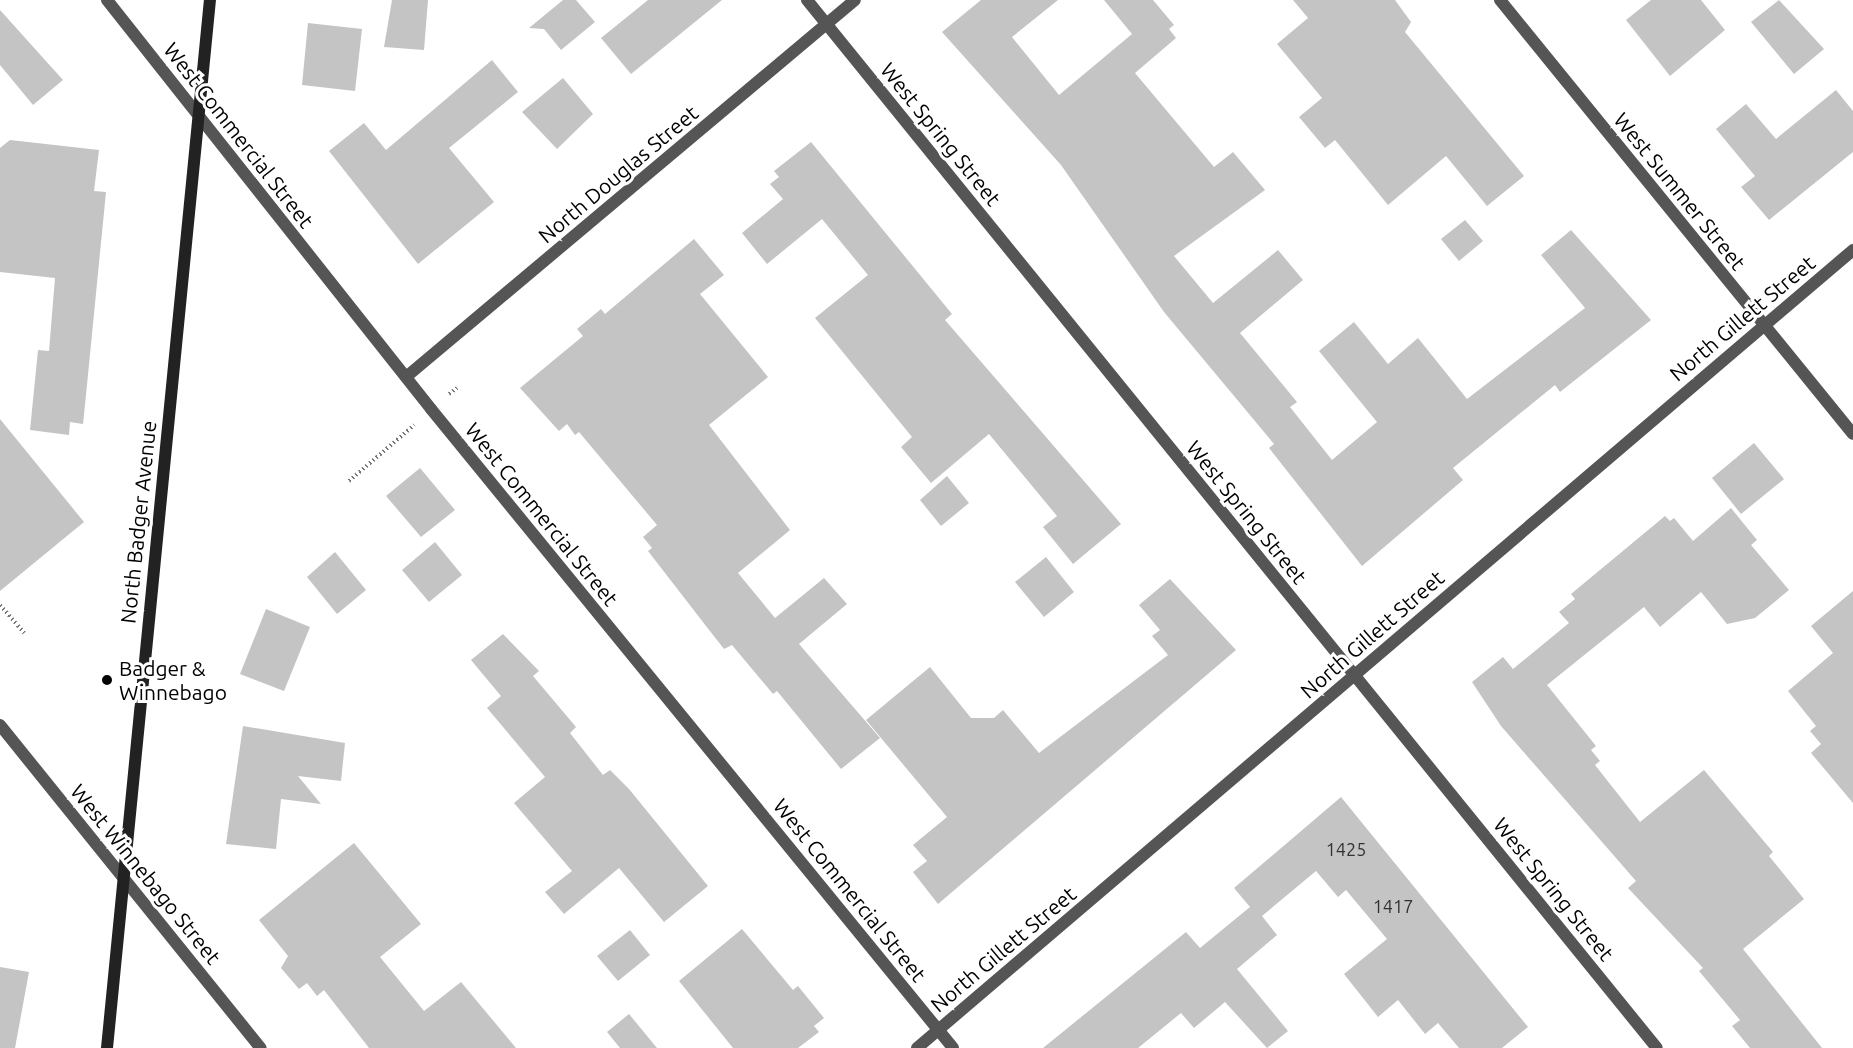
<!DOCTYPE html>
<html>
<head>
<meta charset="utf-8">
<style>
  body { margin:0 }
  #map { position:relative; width:1853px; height:1048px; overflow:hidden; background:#fff; font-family:Ubuntu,sans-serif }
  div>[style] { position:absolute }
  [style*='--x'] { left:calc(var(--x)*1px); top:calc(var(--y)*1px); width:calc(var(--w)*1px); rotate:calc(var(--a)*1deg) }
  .building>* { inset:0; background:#c4c4c4 }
  .path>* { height:4px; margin-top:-2px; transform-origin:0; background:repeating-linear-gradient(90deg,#777 0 1.5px,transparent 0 4.5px) }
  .street>* { height:12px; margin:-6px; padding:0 6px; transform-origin:6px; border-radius:6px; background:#555 }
  .secondary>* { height:12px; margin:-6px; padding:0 6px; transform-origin:6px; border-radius:6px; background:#222 }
  .dots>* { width:16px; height:16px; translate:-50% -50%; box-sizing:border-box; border:3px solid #fff; border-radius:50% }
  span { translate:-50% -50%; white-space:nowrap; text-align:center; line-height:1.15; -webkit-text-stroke:6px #fff; paint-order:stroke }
  .number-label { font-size:18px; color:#313131 }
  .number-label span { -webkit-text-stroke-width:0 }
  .street-label { font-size:21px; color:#000 }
  .poi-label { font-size:21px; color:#000 }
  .left { translate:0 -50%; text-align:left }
</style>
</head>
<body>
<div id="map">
  <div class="building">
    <div style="clip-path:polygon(392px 0,428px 0,424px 50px,384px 47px)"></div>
    <div style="clip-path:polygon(563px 0,576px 0,595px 22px,561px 50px,544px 29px,529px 28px)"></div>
    <div style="clip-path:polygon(648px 0,722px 0,631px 74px,601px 38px)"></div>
    <div style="clip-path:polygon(981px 0,1058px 0,1012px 37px,1059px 95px,1132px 34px,1104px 0,1153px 0,1174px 25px,1169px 29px,1176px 38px,1135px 73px,1214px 167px,1233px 152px,1265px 190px,1174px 256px,1213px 303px,1278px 250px,1303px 280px,1240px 333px,1297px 402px,1290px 407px,1332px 460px,1377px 422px,1319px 351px,1354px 322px,1388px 364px,1418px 338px,1467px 399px,1585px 308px,1541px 255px,1571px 230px,1651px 320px,1560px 392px,1555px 385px,1453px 468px,1463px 480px,1362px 566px,1269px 448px,1274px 444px,1164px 312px,1061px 165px,942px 32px)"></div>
    <div style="clip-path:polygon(1293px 0,1395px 0,1411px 22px,1405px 32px,1524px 176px,1487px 206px,1446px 156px,1388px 205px,1335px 140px,1325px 148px,1299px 117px,1322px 98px,1277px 44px,1308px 18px)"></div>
    <div style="clip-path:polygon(1651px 0,1701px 0,1725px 30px,1670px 76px,1626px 20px)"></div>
    <div style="clip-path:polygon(1779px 0,1824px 49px,1794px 74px,1751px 22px)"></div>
    <div style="clip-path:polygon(0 10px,63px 80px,33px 105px,0 65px)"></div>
    <div style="clip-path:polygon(308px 23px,362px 29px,355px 91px,302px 85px)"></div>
    <div style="clip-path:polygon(492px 60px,518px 92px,449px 148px,494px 202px,418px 264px,329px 151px,364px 123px,386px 150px)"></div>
    <div style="clip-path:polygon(563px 78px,593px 114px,557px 149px,522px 112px)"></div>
    <div style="clip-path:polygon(1836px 90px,1853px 111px,1853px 152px,1769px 220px,1741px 187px,1755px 176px,1716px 129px,1746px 104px,1776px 139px)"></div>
    <div style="clip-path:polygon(10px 140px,99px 150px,94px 191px,106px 192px,86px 395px,83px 424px,70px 422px,69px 435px,30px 430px,38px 350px,49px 351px,55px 278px,0 272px,0 148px)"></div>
    <div style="clip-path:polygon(811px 142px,952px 314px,945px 320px,1121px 524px,1073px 564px,1043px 527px,1057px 516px,989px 434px,931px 483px,901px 447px,912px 437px,815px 318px,868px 275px,822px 219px,767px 264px,742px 233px,783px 199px,770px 184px,779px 177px,774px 171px)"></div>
    <div style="clip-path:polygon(1465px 220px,1483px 241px,1459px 261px,1441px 239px)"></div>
    <div style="clip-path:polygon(694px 239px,724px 275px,700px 294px,768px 377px,709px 425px,790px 530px,738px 573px,775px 618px,824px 578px,847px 604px,799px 644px,880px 738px,841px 769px,777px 691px,773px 694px,732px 645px,724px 649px,706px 626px,648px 551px,652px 548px,643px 537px,657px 525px,579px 432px,575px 435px,567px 424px,559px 431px,520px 388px,583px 336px,577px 329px,601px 309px,605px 314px)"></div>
    <div style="clip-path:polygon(0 419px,84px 522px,0 591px)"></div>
    <div style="clip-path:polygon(1754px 443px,1784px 479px,1741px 514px,1712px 478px)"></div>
    <div style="clip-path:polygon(420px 468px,455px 510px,421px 537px,386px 496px)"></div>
    <div style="clip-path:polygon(947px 476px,969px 503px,941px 526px,920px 500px)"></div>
    <div style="clip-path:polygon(1731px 508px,1757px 540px,1751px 545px,1789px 590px,1755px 618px,1727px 624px,1701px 592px,1660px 627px,1644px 607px,1547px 685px,1596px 746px,1591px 750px,1600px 761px,1595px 765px,1640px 822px,1704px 770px,1773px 852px,1769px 856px,1804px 899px,1743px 949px,1822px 1048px,1750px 1048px,1732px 1026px,1740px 1020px,1699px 971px,1703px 968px,1628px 888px,1636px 881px,1501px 726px,1472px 682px,1503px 657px,1513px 669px,1569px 623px,1559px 612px,1575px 599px,1571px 594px,1665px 516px,1670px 521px,1674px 518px,1693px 541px)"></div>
    <div style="clip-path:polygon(435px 542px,462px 575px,429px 602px,402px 570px)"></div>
    <div style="clip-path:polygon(335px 552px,366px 590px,337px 614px,307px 577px)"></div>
    <div style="clip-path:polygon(1046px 557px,1074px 592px,1044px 617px,1015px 582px)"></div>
    <div style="clip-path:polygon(1170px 579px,1236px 650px,938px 904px,913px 872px,927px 861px,913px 845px,947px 817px,866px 720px,930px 667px,971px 718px,994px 718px,1003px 710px,1039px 753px,1168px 655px,1152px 636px,1160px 630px,1139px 605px)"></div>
    <div style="clip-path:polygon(1853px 591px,1853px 803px,1811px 753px,1821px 744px,1810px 731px,1816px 726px,1788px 691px,1833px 653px,1811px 626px)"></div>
    <div style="clip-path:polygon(266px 609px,310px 627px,284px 691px,240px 674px)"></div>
    <div style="clip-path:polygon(503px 634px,539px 671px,533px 676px,576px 727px,570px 733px,603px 775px,610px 770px,629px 789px,708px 886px,664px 922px,619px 868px,564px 914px,545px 892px,572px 871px,514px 803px,545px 777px,487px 708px,501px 696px,471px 660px)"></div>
    <div style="clip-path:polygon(243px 726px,345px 743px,341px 781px,298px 776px,321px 804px,281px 799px,276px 849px,226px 844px)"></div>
    <div style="clip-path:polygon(1341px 797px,1528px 1027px,1502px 1048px,1459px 1048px,1438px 1023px,1425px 1034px,1398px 1000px,1378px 1017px,1344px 974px,1387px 939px,1346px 890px,1338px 897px,1316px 871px,1262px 916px,1277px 935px,1237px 969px,1288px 1031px,1267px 1048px,1225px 1002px,1194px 1028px,1181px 1013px,1138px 1048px,1043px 1048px,1186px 932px,1200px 948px,1250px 907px,1234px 888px)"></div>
    <div style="clip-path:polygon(354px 843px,421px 924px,380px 957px,424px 1011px,461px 982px,516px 1048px,369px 1048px,324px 990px,317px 996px,307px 983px,299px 989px,281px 968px,288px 956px,259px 920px)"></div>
    <div style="clip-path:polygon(742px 929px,793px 990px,798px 986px,824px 1018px,814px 1026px,819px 1032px,798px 1048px,733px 1048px,679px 981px)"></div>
    <div style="clip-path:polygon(630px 930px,650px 955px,618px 981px,597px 956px)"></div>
    <div style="clip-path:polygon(0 967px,29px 972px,15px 1048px,0 1048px)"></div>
    <div style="clip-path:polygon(629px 1014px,657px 1048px,620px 1048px,607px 1032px)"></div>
  </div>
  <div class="path">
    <div style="--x:449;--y:394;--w:10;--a:-37"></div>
    <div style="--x:349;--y:481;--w:86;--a:-40.7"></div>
    <div style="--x:0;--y:605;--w:37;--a:49"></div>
  </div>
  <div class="street">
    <div style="--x:107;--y:0;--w:522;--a:51.61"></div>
    <div style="--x:431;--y:409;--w:825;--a:50.75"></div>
    <div style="--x:807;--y:0;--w:1349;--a:50.96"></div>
    <div style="--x:1500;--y:0;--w:559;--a:50.88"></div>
    <div style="--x:406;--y:377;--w:586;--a:-40.02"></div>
    <div style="--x:0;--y:725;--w:415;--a:51.1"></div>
    <div style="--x:917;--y:1048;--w:1230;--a:-40.45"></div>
  </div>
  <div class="secondary">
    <div style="--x:107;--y:1048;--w:1053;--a:-84.39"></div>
  </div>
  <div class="dots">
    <div style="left:107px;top:680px;background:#000"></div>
  </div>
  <div class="number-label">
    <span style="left:1346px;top:849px">1425</span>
    <span style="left:1393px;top:906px">1417</span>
  </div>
  <div class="street-label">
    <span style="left:941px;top:134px;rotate:51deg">West Spring Street</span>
    <span style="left:239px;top:135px;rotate:52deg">West Commercial Street</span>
    <span style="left:618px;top:174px;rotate:-40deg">North Douglas Street</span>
    <span style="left:1680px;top:191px;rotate:51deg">West Summer Street</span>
    <span style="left:1742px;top:318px;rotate:-40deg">North Gillett Street</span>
    <span style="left:1247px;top:512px;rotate:51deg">West Spring Street</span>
    <span style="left:542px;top:514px;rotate:51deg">West Commercial Street</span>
    <span style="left:138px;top:522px;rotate:-84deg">North Badger Avenue</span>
    <span style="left:1372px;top:634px;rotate:-41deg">North Gillett Street</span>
    <span style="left:146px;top:874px;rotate:51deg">West Winnebago Street</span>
    <span style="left:1554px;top:889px;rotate:51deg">West Spring Street</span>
    <span style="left:850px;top:890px;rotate:51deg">West Commercial Street</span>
    <span style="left:1003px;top:949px;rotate:-40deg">North Gillett Street</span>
  </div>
  <div class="poi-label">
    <span class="left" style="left:119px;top:680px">Badger &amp;<br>Winnebago</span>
  </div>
</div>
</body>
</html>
